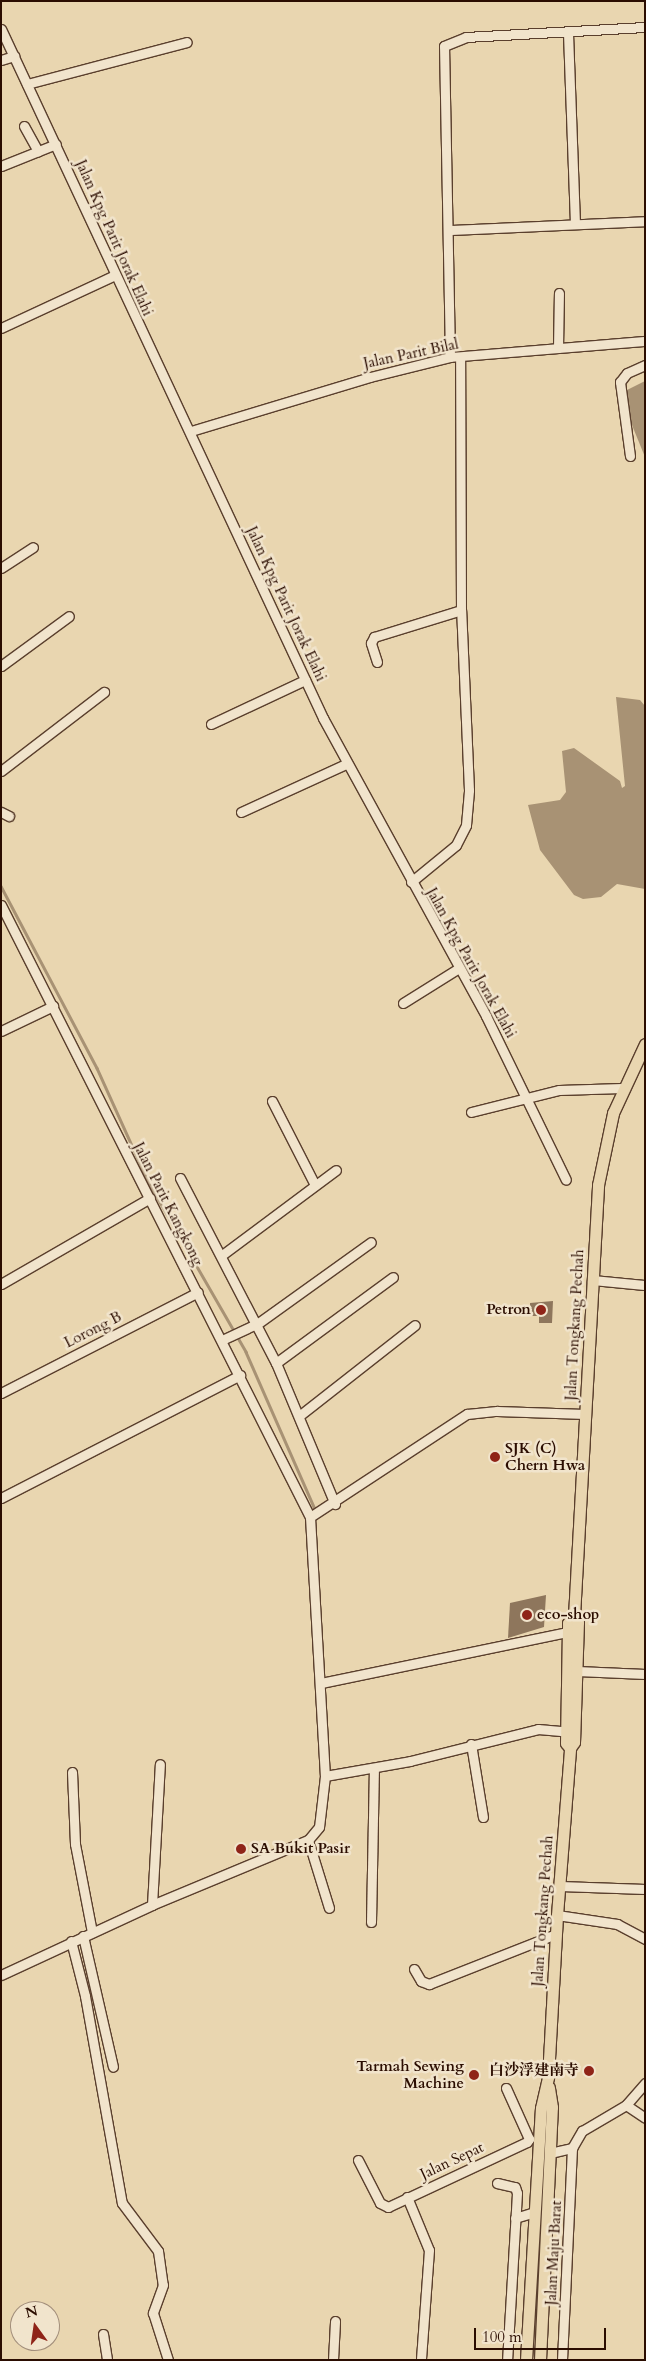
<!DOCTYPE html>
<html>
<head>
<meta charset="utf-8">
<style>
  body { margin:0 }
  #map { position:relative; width:646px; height:2361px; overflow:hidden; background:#e9d6b0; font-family:Cardo,"Noto Serif SC",serif }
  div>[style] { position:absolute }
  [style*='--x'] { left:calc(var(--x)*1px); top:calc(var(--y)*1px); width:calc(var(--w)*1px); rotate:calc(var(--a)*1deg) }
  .water>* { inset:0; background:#a89274 }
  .stream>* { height:2.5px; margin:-1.25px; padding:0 1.25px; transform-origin:1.25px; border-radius:1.25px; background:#a89274 }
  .building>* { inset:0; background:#8e765c }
  .roads { filter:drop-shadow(1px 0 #5a3f2d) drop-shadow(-1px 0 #5a3f2d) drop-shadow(0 1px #5a3f2d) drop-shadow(0 -1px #5a3f2d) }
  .minor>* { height:9px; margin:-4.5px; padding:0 4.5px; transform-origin:4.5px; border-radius:4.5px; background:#f1e4cc }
  .major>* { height:11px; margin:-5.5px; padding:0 5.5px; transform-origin:5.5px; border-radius:5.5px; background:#e9d6b0 }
  .dots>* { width:14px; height:14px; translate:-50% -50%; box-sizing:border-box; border:2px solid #f1e4cc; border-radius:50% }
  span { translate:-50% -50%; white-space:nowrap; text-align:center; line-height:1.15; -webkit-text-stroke:5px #f1e4cc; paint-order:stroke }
  .street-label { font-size:15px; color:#2b0d01 }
  .poi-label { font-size:15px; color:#2b0d01; font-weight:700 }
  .right { translate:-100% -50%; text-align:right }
  .left { translate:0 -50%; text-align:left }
  .frame { position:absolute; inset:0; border:2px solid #2b0d01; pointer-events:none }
  .north { position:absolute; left:10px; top:2301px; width:50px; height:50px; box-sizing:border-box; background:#f1e4cc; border:1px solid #a28e7b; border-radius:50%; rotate:346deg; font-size:14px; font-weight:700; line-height:20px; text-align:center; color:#2b0d01 }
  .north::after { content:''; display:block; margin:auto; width:18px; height:22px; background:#8f2418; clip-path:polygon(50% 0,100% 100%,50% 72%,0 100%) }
  .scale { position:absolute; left:474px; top:2328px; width:132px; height:22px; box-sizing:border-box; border:2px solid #2b0d01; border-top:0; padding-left:6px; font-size:15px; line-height:18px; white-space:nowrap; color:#2b0d01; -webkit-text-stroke:4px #f1e4cc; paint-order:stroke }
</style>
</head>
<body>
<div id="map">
  <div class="water">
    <div style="clip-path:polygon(645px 381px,645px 457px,625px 408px,625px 391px)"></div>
    <div style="clip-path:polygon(616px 697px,640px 700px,645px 706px,645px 889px,617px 884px,601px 897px,583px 899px,574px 895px,540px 850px,528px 805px,560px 800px,566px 792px,562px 751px,574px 748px,620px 781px,622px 788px,625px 786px)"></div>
  </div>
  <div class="stream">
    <div style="--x:1;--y:886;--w:206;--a:62.2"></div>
    <div style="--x:97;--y:1068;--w:126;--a:65.7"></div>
    <div style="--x:149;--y:1183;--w:195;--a:60.1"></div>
    <div style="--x:246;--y:1352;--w:171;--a:66.3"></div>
  </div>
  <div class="building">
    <div style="clip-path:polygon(553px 1301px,552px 1323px,539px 1323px,539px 1316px,530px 1316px,530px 1303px)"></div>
    <div style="clip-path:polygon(546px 1595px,544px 1627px,508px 1638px,510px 1603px)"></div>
  </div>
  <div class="roads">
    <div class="minor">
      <div style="--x:1;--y:29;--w:761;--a:64.95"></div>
      <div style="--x:323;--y:718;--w:340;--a:61.3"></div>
      <div style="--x:486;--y:1016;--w:182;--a:64"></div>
      <div style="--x:568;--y:33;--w:191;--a:87.9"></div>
      <div style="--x:1;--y:60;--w:14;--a:-17"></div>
      <div style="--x:27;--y:84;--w:165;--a:-14.7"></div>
      <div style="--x:24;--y:126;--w:29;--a:61"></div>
      <div style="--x:1;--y:166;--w:59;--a:-21.8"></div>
      <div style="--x:450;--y:230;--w:195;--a:-2.6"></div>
      <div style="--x:1;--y:328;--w:126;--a:-24.9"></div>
      <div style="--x:558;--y:348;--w:55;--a:-89"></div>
      <div style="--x:450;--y:357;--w:311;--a:-91.1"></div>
      <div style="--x:444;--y:46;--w:24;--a:-22"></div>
      <div style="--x:466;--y:37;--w:179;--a:-3.2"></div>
      <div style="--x:191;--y:431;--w:187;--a:-16.8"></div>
      <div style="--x:370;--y:377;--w:82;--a:-14"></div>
      <div style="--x:450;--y:357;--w:196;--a:-4.7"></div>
      <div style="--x:630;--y:456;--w:75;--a:-97.7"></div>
      <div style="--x:620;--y:382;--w:11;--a:-52"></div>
      <div style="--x:627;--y:373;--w:20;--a:-24"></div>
      <div style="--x:1;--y:568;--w:38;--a:-33"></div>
      <div style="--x:377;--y:662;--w:20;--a:-108"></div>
      <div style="--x:371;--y:643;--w:7;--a:-63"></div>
      <div style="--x:374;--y:637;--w:91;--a:-17.2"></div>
      <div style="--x:1;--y:666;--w:84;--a:-36.3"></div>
      <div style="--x:211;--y:724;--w:104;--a:-25.1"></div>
      <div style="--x:1;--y:771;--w:130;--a:-37.5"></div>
      <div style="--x:1;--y:812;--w:9;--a:27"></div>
      <div style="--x:241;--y:812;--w:115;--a:-24.6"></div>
      <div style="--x:411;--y:882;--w:58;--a:-39.4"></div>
      <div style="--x:456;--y:845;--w:22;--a:-63"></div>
      <div style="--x:466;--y:825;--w:35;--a:-85"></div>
      <div style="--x:469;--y:790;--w:180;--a:-92.5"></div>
      <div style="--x:461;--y:610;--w:253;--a:-90.2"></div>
      <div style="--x:1;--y:905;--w:686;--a:63.21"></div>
      <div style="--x:310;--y:1517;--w:259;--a:86.7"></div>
      <div style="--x:325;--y:1776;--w:51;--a:96.7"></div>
      <div style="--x:319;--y:1827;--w:17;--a:130"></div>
      <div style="--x:308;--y:1840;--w:169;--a:157.4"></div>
      <div style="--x:152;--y:1905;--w:166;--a:155.1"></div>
      <div style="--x:403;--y:1003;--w:66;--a:-32"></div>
      <div style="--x:1;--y:1031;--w:58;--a:-25.7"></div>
      <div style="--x:272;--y:1101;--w:94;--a:62.9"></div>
      <div style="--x:471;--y:1112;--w:91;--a:-14"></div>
      <div style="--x:559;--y:1090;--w:63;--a:-1.8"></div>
      <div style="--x:180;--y:1178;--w:208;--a:62.6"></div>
      <div style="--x:276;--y:1363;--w:153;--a:67.3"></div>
      <div style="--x:222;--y:1255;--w:142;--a:-36.7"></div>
      <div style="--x:592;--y:1280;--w:53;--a:5.4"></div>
      <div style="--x:1;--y:1284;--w:172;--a:-30"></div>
      <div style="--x:222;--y:1340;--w:38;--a:-25"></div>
      <div style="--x:257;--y:1324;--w:140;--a:-35.7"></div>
      <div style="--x:276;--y:1363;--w:145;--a:-36.3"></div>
      <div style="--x:1;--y:1393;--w:221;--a:-27.1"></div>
      <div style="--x:299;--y:1416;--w:147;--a:-38.1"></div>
      <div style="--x:1;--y:1498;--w:269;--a:-27.2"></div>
      <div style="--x:310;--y:1517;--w:188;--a:-33.3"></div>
      <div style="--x:467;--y:1414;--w:30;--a:-6"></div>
      <div style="--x:497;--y:1411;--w:88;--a:2"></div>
      <div style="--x:577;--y:1671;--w:68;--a:2.5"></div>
      <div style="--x:321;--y:1683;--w:257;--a:-11.7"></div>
      <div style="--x:471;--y:1744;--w:74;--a:80.7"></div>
      <div style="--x:72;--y:1772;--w:72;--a:87.6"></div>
      <div style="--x:75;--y:1844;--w:90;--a:79.1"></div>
      <div style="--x:325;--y:1776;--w:86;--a:-10"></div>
      <div style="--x:410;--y:1761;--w:132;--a:-14"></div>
      <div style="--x:538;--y:1729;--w:34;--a:5"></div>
      <div style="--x:308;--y:1840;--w:71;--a:72.8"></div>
      <div style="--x:560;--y:1886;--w:85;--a:2"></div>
      <div style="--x:152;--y:1905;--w:141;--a:-86.8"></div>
      <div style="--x:557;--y:1915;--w:61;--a:8.5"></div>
      <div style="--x:617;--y:1924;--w:32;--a:28"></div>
      <div style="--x:371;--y:1922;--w:154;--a:-88.9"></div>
      <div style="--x:83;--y:1936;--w:134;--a:77.1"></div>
      <div style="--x:71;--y:1941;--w:57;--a:75.7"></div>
      <div style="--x:85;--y:1996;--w:210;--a:79.9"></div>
      <div style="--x:122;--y:2203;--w:60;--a:53.1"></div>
      <div style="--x:158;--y:2251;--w:34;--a:82"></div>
      <div style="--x:163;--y:2285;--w:30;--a:110"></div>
      <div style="--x:153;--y:2313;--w:49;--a:72.3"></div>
      <div style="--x:414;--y:1969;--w:14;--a:60"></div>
      <div style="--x:421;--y:1981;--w:9;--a:21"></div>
      <div style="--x:429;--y:1984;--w:136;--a:-21.5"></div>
      <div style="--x:626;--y:2105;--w:29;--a:-49"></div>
      <div style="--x:550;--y:2153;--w:23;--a:-13"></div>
      <div style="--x:572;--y:2148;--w:20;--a:-60"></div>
      <div style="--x:582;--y:2131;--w:51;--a:-30.6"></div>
      <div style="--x:626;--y:2105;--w:23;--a:34"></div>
      <div style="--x:358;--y:2160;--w:48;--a:62.9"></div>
      <div style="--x:380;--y:2203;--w:9;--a:27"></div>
      <div style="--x:388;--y:2207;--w:153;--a:-25.1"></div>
      <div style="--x:527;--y:2142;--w:4;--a:-56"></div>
      <div style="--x:529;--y:2139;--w:56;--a:-114.3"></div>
      <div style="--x:497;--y:2183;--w:18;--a:13"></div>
      <div style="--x:515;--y:2187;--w:6;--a:72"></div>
      <div style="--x:517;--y:2193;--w:167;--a:93.4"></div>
      <div style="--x:407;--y:2197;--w:57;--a:67.5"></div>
      <div style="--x:429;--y:2250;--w:110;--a:94.2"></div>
      <div style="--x:515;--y:2218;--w:21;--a:-17"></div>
      <div style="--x:103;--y:2334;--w:26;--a:81"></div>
      <div style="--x:333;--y:2360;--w:39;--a:-87"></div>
      <div style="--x:562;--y:2360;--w:212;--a:-87.3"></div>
    </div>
    <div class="major">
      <div style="--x:570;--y:1748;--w:6;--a:-129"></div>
      <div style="--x:566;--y:1743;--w:120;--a:-89"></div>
      <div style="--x:568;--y:1623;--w:9;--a:-49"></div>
      <div style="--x:574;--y:1616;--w:432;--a:-86.8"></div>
      <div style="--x:598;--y:1185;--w:74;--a:-78.2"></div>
      <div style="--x:613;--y:1113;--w:76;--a:-65.1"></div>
      <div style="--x:526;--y:2360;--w:252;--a:-86.6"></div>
      <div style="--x:541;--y:2108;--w:32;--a:-77"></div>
      <div style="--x:548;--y:2077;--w:162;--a:-86.8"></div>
      <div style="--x:557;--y:1915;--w:168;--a:-85.5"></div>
      <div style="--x:570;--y:1748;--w:7;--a:-56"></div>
      <div style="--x:574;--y:1742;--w:120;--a:-88.1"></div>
      <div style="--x:578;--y:1622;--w:7;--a:-124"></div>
      <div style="--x:540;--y:2360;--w:253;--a:-87.3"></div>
      <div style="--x:552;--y:2107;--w:20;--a:-99"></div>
    </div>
  </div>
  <div class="dots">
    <div style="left:541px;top:1310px;background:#8f2418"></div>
    <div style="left:495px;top:1457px;background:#8f2418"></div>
    <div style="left:527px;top:1615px;background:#8f2418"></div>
    <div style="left:241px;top:1849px;background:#8f2418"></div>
    <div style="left:589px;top:2071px;background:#8f2418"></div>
    <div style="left:474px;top:2075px;background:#8f2418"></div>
  </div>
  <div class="street-label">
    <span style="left:114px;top:238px;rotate:66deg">Jalan Kpg Parit Jorak Elahi</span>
    <span style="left:411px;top:354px;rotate:-12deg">Jalan Parit Bilal</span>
    <span style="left:286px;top:604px;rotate:65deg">Jalan Kpg Parit Jorak Elahi</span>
    <span style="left:471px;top:963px;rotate:61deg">Jalan Kpg Parit Jorak Elahi</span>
    <span style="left:168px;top:1204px;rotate:63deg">Jalan Parit Kangkong</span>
    <span style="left:575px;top:1325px;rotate:-87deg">Jalan Tongkang Pechah</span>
    <span style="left:93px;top:1330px;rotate:-27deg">Lorong B</span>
    <span style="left:543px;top:1911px;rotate:-86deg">Jalan Tongkang Pechah</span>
    <span style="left:452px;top:2161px;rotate:-25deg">Jalan Sepat</span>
    <span style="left:554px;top:2253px;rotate:-87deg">Jalan Maju Barat</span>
  </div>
  <div class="poi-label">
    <span class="right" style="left:531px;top:1310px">Petron</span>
    <span class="left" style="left:505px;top:1457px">SJK (C)<br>Chern Hwa</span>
    <span class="left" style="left:537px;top:1615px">eco-shop</span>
    <span class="left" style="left:251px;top:1849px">SA Bukit Pasir</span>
    <span class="right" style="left:464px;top:2075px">Tarmah Sewing<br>Machine</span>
    <span class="right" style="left:579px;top:2071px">白沙浮建南寺</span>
  </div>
  <div class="frame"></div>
  <div class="north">N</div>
  <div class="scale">100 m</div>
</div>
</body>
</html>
